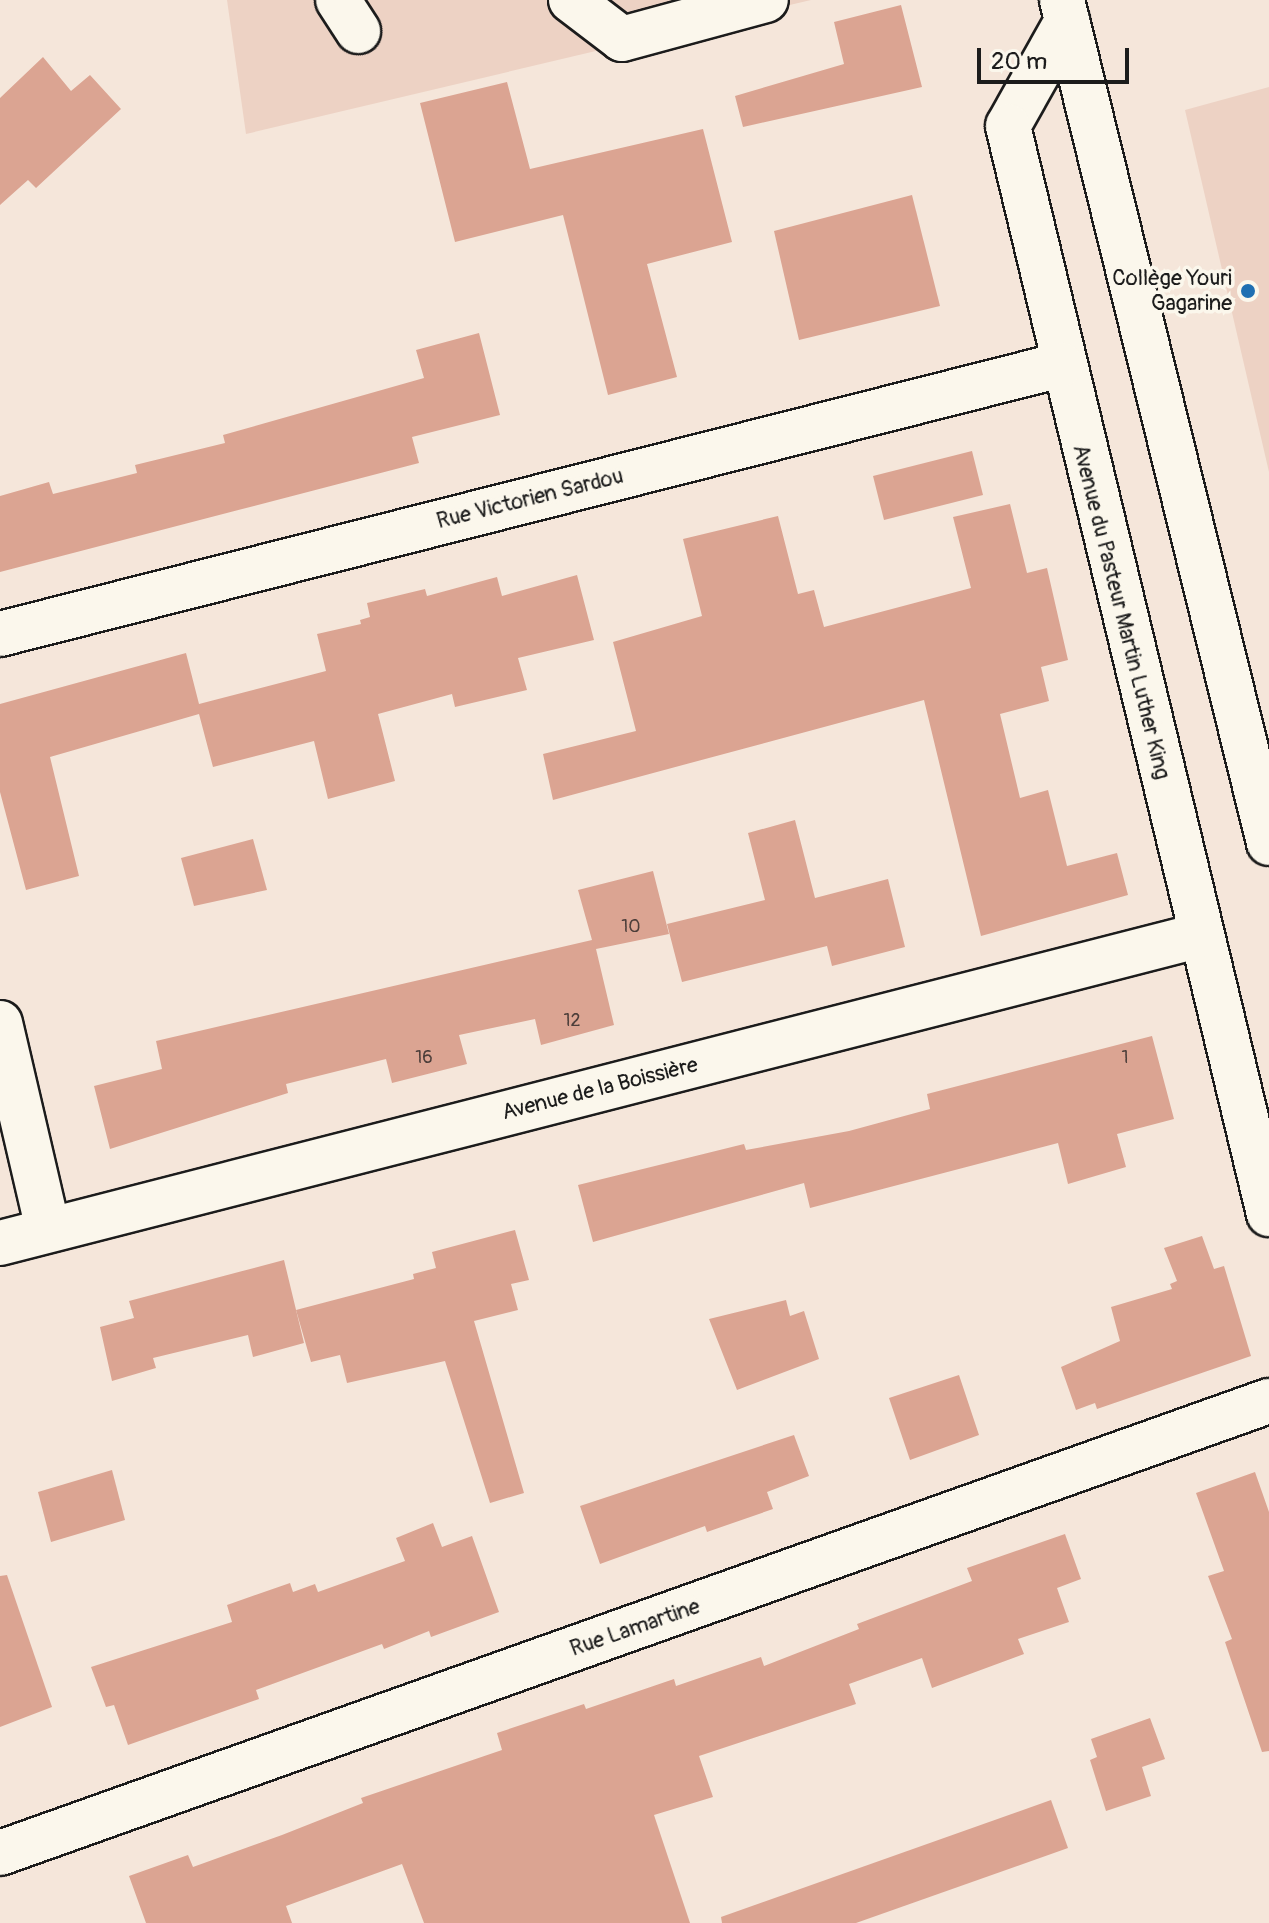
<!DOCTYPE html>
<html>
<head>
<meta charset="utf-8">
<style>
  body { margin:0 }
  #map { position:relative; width:1269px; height:1923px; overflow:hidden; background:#f5e6da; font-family:Pangolin,sans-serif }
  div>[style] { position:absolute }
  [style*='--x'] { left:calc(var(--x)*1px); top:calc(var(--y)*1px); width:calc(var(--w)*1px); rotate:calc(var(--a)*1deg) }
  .built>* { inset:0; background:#edd2c4 }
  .building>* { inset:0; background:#dba492 }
  .roads { filter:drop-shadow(2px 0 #1c1c1c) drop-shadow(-2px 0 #1c1c1c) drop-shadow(0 2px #1c1c1c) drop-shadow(0 -2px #1c1c1c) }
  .minor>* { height:44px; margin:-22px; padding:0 22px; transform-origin:22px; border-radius:22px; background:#fbf7ec }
  .tertiary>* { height:44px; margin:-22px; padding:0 22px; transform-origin:22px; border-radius:22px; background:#fbf7ec }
  .dots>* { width:22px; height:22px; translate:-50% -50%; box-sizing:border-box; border:4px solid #fbf7ec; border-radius:50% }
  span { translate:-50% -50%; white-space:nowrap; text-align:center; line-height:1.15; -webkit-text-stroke:7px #fbf7ec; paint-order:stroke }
  .number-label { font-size:18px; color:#4c3e3a }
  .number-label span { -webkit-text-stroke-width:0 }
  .poi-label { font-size:22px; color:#1c1c1c }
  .right { translate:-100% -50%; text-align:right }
  .street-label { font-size:22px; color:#1c1c1c }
  .scale { position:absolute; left:977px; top:48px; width:152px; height:36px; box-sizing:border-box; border:4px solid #1c1c1c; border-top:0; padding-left:10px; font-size:24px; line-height:28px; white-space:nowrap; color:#1c1c1c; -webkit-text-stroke:6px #fbf7ec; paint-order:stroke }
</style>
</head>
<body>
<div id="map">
  <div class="built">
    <div style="clip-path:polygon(227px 0,811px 0,246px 134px)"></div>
    <div style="clip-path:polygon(1269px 87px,1269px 472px,1185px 110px)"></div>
  </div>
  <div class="building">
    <div style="clip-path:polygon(901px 5px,922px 87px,743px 127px,735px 96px,844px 64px,834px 22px)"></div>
    <div style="clip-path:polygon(43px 57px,71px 91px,90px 75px,121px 109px,36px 188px,28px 180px,0 205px,0 98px)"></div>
    <div style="clip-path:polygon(507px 82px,530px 169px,703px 129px,732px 242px,647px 264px,677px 377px,608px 395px,563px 215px,455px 242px,420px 103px)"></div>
    <div style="clip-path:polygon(912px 195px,940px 306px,799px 340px,774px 231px)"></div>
    <div style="clip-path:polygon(479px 333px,500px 415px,412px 437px,419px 463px,0 572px,0 496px,49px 482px,53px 494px,137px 473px,135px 465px,225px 443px,223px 435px,424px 378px,416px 350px)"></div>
    <div style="clip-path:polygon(972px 451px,983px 495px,884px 520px,873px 476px)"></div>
    <div style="clip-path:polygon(1010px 504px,1027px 573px,1047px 568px,1068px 660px,1041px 667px,1049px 701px,1000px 714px,1020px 798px,1048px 790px,1067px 866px,1117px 853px,1128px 895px,981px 936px,924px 700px,553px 800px,543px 754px,636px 731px,613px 642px,702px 616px,683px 539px,778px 516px,798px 594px,814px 590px,824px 627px,971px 588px,953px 517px)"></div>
    <div style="clip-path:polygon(577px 575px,594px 640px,518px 658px,527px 690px,455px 707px,452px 694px,378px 714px,395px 781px,328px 799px,314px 741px,213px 767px,199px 714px,50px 757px,79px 876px,26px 890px,0 792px,0 704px,186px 653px,199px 704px,326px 671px,317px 634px,361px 624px,360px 620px,370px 617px,367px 603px,425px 589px,427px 596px,497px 577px,502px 596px)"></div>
    <div style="clip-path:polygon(795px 820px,815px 898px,888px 879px,905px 947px,832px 966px,827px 946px,682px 982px,667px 924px,765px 900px,748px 833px)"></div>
    <div style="clip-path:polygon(253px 839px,267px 890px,194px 906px,181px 858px)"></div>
    <div style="clip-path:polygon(653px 871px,669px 934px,596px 949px,614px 1025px,541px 1045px,535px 1019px,459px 1035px,467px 1064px,392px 1083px,386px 1059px,286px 1084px,288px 1093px,110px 1149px,94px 1086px,162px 1069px,156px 1041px,592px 940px,578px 890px)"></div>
    <div style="clip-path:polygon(1152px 1036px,1174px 1119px,1117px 1134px,1126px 1167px,1068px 1184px,1058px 1143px,810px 1208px,804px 1183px,593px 1242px,578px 1185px,744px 1144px,746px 1150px,849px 1131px,930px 1109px,927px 1094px)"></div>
    <div style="clip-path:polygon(515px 1230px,529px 1280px,511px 1284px,518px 1310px,474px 1321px,524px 1493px,490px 1503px,445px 1361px,347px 1383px,340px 1355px,311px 1362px,296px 1310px,414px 1279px,413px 1274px,436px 1268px,432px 1252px)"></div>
    <div style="clip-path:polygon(1202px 1236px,1214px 1269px,1224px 1266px,1251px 1356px,1097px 1409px,1095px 1403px,1076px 1410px,1061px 1367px,1120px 1341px,1111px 1307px,1172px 1289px,1170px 1284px,1177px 1281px,1164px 1248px)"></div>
    <div style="clip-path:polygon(284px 1260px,304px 1343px,253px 1357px,248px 1335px,153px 1358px,156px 1368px,112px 1381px,100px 1327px,134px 1318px,129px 1301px)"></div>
    <div style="clip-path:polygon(786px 1300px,790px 1316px,804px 1311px,819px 1359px,737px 1390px,709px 1319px)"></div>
    <div style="clip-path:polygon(959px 1375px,979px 1435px,910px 1460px,889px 1398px)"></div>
    <div style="clip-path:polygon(794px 1435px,809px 1476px,767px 1492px,773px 1509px,707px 1532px,705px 1526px,600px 1564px,580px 1506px)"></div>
    <div style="clip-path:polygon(112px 1470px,125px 1520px,51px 1542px,38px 1492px)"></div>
    <div style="clip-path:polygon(1255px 1472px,1269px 1512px,1269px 1751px,1262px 1752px,1225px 1642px,1232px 1639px,1208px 1576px,1224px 1571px,1196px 1493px)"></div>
    <div style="clip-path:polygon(433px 1523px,442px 1547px,472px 1536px,499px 1612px,431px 1637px,429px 1631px,384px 1649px,382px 1644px,256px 1690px,259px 1699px,128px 1745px,114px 1705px,106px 1707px,91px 1667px,232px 1622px,227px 1605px,290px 1583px,293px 1592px,315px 1584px,318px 1592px,405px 1561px,396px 1538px)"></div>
    <div style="clip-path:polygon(1065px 1534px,1081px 1579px,1057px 1588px,1069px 1622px,1018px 1639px,1024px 1654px,932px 1688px,922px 1658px,849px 1684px,856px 1704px,699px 1756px,713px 1797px,654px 1815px,690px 1923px,424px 1923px,402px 1864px,286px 1906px,292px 1923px,146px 1923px,129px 1876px,188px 1855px,193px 1867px,282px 1835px,363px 1803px,361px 1798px,502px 1750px,497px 1733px,584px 1704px,586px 1709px,674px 1679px,676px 1686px,761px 1657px,764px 1666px,859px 1629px,857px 1624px,972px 1581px,967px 1568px)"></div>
    <div style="clip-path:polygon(7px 1575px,52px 1707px,0 1727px,0 1576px)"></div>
    <div style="clip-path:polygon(1150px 1718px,1165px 1759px,1142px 1767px,1151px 1796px,1106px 1811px,1090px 1760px,1097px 1757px,1091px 1739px)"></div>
    <div style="clip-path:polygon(1051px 1800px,1068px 1848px,856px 1923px,722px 1923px,721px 1917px)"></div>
  </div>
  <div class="roads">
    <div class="minor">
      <div style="--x:338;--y:0;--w:37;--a:57"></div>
      <div style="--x:571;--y:0;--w:64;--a:37.4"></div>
      <div style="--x:622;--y:39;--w:149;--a:-15.2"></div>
      <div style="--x:1067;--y:21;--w:120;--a:119.3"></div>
      <div style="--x:1008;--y:126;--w:1119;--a:76.51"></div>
      <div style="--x:0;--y:634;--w:1095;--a:-14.23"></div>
      <div style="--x:0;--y:1023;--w:212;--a:76.9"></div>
      <div style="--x:0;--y:1243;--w:1240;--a:-14.38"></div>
      <div style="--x:0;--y:1853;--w:1347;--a:-19.61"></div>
    </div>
    <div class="tertiary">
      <div style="--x:1062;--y:0;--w:868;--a:76.2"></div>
    </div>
  </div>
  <div class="dots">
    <div style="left:1248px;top:291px;background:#1f6fb2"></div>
  </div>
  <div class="number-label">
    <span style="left:631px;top:927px">10</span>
    <span style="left:572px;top:1021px">12</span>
    <span style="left:424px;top:1058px">16</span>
    <span style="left:1125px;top:1058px">1</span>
  </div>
  <div class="poi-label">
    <span class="right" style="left:1232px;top:291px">Collège Youri<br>Gagarine</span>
  </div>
  <div class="street-label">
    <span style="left:530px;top:499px;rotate:-14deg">Rue Victorien Sardou</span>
    <span style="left:1121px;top:612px;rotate:76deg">Avenue du Pasteur Martin Luther King</span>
    <span style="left:600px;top:1089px;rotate:-14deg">Avenue de la Boissière</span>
    <span style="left:635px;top:1628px;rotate:-19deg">Rue Lamartine</span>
  </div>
  <div class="scale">20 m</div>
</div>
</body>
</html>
